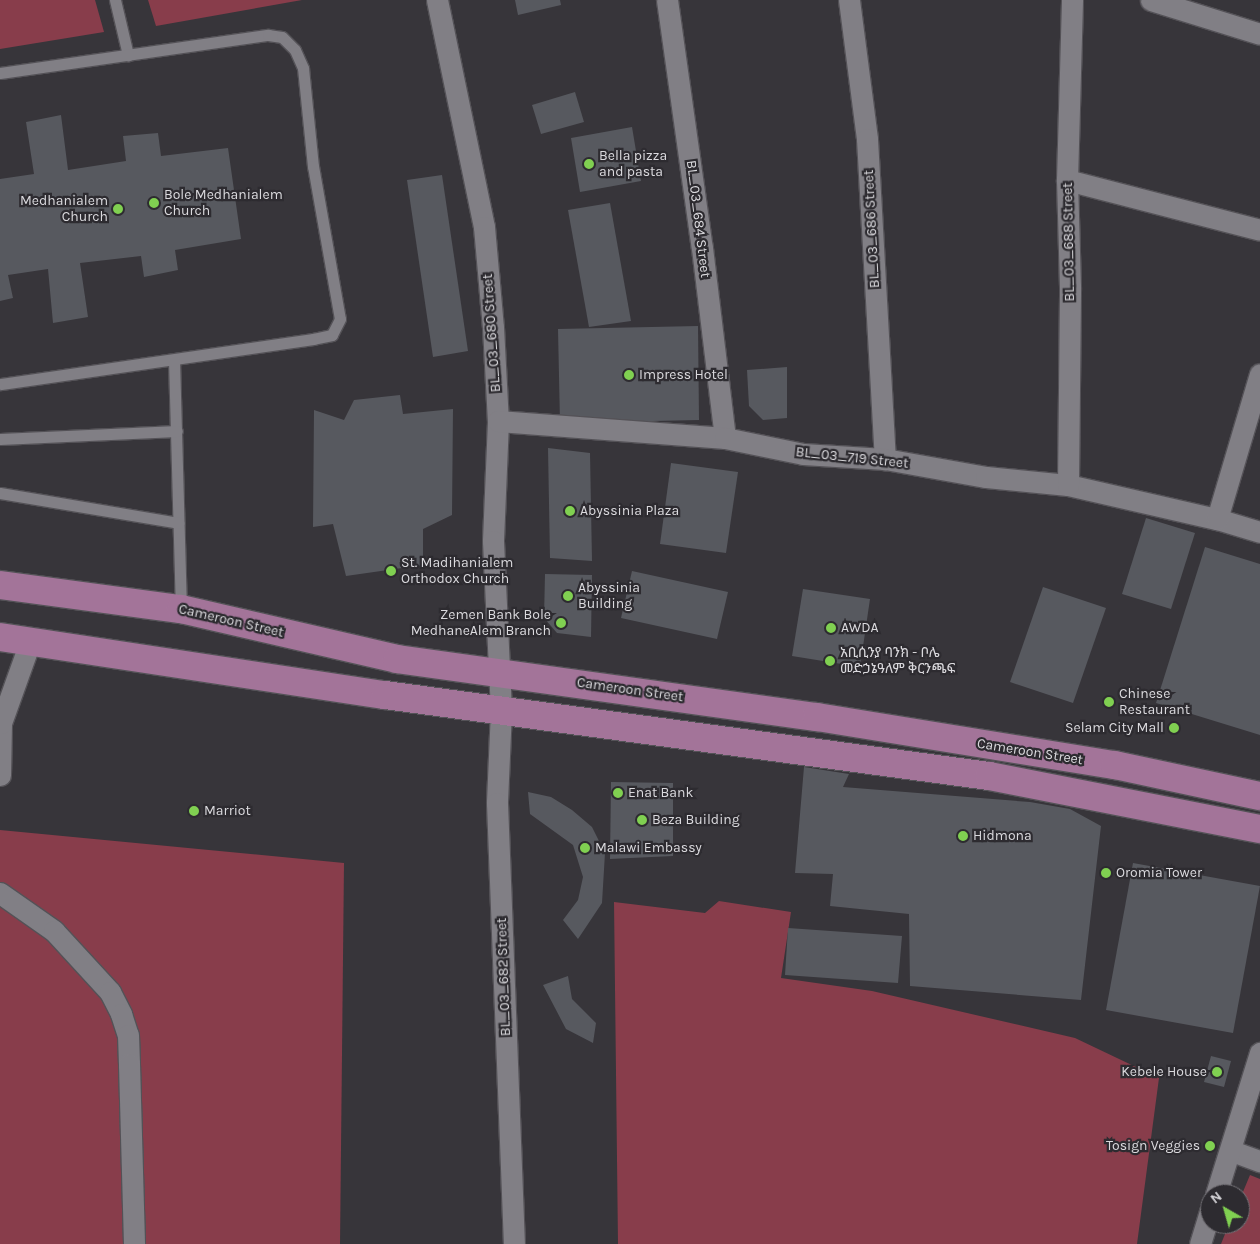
<!DOCTYPE html>
<html>
<head>
<meta charset="utf-8">
<style>
  body { margin:0 }
  #map { position:relative; width:1260px; height:1244px; overflow:hidden; background:#37353a; font-family:Karla,"Noto Sans Ethiopic",sans-serif }
  div>[style] { position:absolute }
  [style*='--x'] { left:calc(var(--x)*1px); top:calc(var(--y)*1px); width:calc(var(--w)*1px); rotate:calc(var(--a)*1deg) }
  .green>* { inset:0; background:#883d4b }
  .building>* { inset:0; background:#57595f }
  .roads { filter:drop-shadow(1px 0 #545257) drop-shadow(-1px 0 #545257) drop-shadow(0 1px #545257) drop-shadow(0 -1px #545257) }
  .lane>* { height:11px; margin:-5.5px; padding:0 5.5px; transform-origin:5.5px; border-radius:5.5px; background:#817f85 }
  .street>* { height:21px; margin:-10.5px; padding:0 10.5px; transform-origin:10.5px; border-radius:10.5px; background:#817f85 }
  .primary>* { height:28px; margin:-14px; padding:0 14px; transform-origin:14px; border-radius:14px; background:#a37499 }
  .dots>* { width:14px; height:14px; translate:-50% -50%; box-sizing:border-box; border:2px solid #2d2b30; border-radius:50% }
  span { translate:-50% -50%; white-space:nowrap; text-align:center; line-height:1.15; -webkit-text-stroke:4.5px #2d2b30; paint-order:stroke }
  .poi-label { font-size:14px; color:#dbdade }
  .left { translate:0 -50%; text-align:left }
  .right { translate:-100% -50%; text-align:right }
  .street-label { font-size:14px; color:#dbdade }
  .north { position:absolute; left:1200px; top:1184px; width:50px; height:50px; box-sizing:border-box; background:#2d2b30; border:1px solid #737176; border-radius:50%; rotate:322deg; font-size:14px; font-weight:700; line-height:20px; text-align:center; color:#dbdade }
  .north::after { content:''; display:block; margin:auto; width:18px; height:22px; background:#80d051; clip-path:polygon(50% 0,100% 100%,50% 72%,0 100%) }
</style>
</head>
<body>
<div id="map">
  <div class="green">
    <div style="clip-path:polygon(0 0,95px 0,104px 32px,0 49px)"></div>
    <div style="clip-path:polygon(148px 0,302px 0,156px 26px)"></div>
    <div style="clip-path:polygon(0 830px,344px 863px,340px 1244px,0 1244px)"></div>
    <div style="clip-path:polygon(719px 901px,791px 912px,781px 978px,872px 991px,1075px 1038px,1159px 1078px,1137px 1244px,618px 1244px,614px 902px,705px 913px)"></div>
    <div style="clip-path:polygon(1250px 1175px,1260px 1179px,1260px 1244px,1221px 1244px,1229px 1224px,1240px 1224px,1240px 1199px)"></div>
  </div>
  <div class="building">
    <div style="clip-path:polygon(515px 0,560px 0,561px 5px,518px 15px)"></div>
    <div style="clip-path:polygon(575px 92px,584px 122px,541px 134px,532px 105px)"></div>
    <div style="clip-path:polygon(61px 115px,68px 170px,126px 161px,123px 136px,158px 133px,161px 156px,228px 148px,241px 239px,175px 250px,178px 270px,144px 277px,141px 256px,80px 263px,88px 317px,53px 323px,48px 269px,8px 275px,13px 298px,0 301px,0 179px,34px 174px,26px 122px)"></div>
    <div style="clip-path:polygon(632px 127px,641px 181px,580px 192px,571px 138px)"></div>
    <div style="clip-path:polygon(442px 175px,468px 351px,433px 357px,407px 180px)"></div>
    <div style="clip-path:polygon(610px 203px,631px 321px,589px 327px,568px 210px)"></div>
    <div style="clip-path:polygon(698px 326px,699px 420px,560px 423px,558px 329px)"></div>
    <div style="clip-path:polygon(787px 367px,787px 418px,763px 420px,749px 406px,747px 370px)"></div>
    <div style="clip-path:polygon(400px 395px,403px 414px,453px 409px,452px 515px,423px 529px,423px 565px,346px 576px,333px 524px,313px 527px,314px 410px,344px 420px,354px 400px)"></div>
    <div style="clip-path:polygon(548px 448px,590px 453px,592px 561px,550px 558px)"></div>
    <div style="clip-path:polygon(671px 463px,738px 472px,726px 553px,660px 544px)"></div>
    <div style="clip-path:polygon(1146px 518px,1195px 533px,1171px 609px,1122px 594px)"></div>
    <div style="clip-path:polygon(1205px 547px,1260px 564px,1260px 735px,1156px 703px)"></div>
    <div style="clip-path:polygon(632px 571px,728px 592px,717px 639px,621px 618px)"></div>
    <div style="clip-path:polygon(545px 574px,592px 575px,591px 637px,557px 633px,544px 618px)"></div>
    <div style="clip-path:polygon(1043px 587px,1106px 608px,1073px 703px,1010px 682px)"></div>
    <div style="clip-path:polygon(803px 589px,870px 599px,860px 667px,792px 656px)"></div>
    <div style="clip-path:polygon(804px 767px,849px 774px,843px 787px,1030px 802px,1070px 809px,1101px 826px,1081px 1000px,910px 986px,909px 914px,830px 906px,833px 874px,795px 873px)"></div>
    <div style="clip-path:polygon(611px 782px,673px 783px,673px 856px,610px 859px)"></div>
    <div style="clip-path:polygon(528px 792px,551px 797px,572px 810px,592px 827px,605px 853px,602px 903px,578px 939px,563px 920px,578px 900px,583px 877px,573px 845px,530px 814px)"></div>
    <div style="clip-path:polygon(1133px 863px,1260px 886px,1233px 1033px,1106px 1010px)"></div>
    <div style="clip-path:polygon(788px 928px,902px 936px,898px 983px,785px 975px)"></div>
    <div style="clip-path:polygon(568px 976px,572px 999px,596px 1023px,593px 1043px,566px 1029px,543px 985px)"></div>
    <div style="clip-path:polygon(1211px 1056px,1231px 1061px,1224px 1087px,1204px 1082px)"></div>
  </div>
  <div class="roads">
    <div class="lane">
      <div style="--x:115;--y:0;--w:57;--a:76.7"></div>
      <div style="--x:0;--y:73;--w:271;--a:-8.1"></div>
      <div style="--x:268;--y:35;--w:14;--a:8"></div>
      <div style="--x:282;--y:37;--w:18;--a:45"></div>
      <div style="--x:295;--y:50;--w:20;--a:66"></div>
      <div style="--x:303;--y:68;--w:99;--a:84.2"></div>
      <div style="--x:313;--y:166;--w:155;--a:80"></div>
      <div style="--x:340;--y:319;--w:18;--a:117"></div>
      <div style="--x:332;--y:335;--w:19;--a:168"></div>
      <div style="--x:313;--y:339;--w:316;--a:171.8"></div>
      <div style="--x:174;--y:360;--w:249;--a:88.4"></div>
      <div style="--x:0;--y:439;--w:177;--a:-2.6"></div>
      <div style="--x:0;--y:493;--w:181;--a:9.5"></div>
    </div>
    <div class="street">
      <div style="--x:437;--y:0;--w:232;--a:78.3"></div>
      <div style="--x:484;--y:227;--w:100;--a:84.9"></div>
      <div style="--x:493;--y:327;--w:94;--a:87"></div>
      <div style="--x:498;--y:421;--w:120;--a:92.4"></div>
      <div style="--x:493;--y:541;--w:169;--a:87.3"></div>
      <div style="--x:501;--y:710;--w:93;--a:92.5"></div>
      <div style="--x:497;--y:803;--w:441;--a:87.8"></div>
      <div style="--x:667;--y:0;--w:250;--a:82"></div>
      <div style="--x:702;--y:248;--w:191;--a:83.1"></div>
      <div style="--x:849;--y:0;--w:140;--a:82.6"></div>
      <div style="--x:867;--y:139;--w:321;--a:86.8"></div>
      <div style="--x:1151;--y:0;--w:114;--a:17.3"></div>
      <div style="--x:1067;--y:180;--w:199;--a:14.5"></div>
      <div style="--x:498;--y:421;--w:228;--a:4.3"></div>
      <div style="--x:725;--y:438;--w:80;--a:11.6"></div>
      <div style="--x:803;--y:454;--w:82;--a:3.5"></div>
      <div style="--x:885;--y:459;--w:103;--a:10.1"></div>
      <div style="--x:986;--y:477;--w:82;--a:5.6"></div>
      <div style="--x:1068;--y:485;--w:153;--a:12.9"></div>
      <div style="--x:1217;--y:519;--w:45;--a:16.8"></div>
      <div style="--x:1068;--y:485;--w:198;--a:-89.4"></div>
      <div style="--x:1070;--y:287;--w:107;--a:-91.6"></div>
      <div style="--x:1067;--y:180;--w:180;--a:-88.4"></div>
      <div style="--x:1217;--y:519;--w:151;--a:-73.5"></div>
      <div style="--x:0;--y:775;--w:52;--a:-88.9"></div>
      <div style="--x:1;--y:723;--w:86;--a:-70.3"></div>
      <div style="--x:0;--y:893;--w:66;--a:35.1"></div>
      <div style="--x:54;--y:931;--w:83;--a:47.4"></div>
      <div style="--x:110;--y:992;--w:25;--a:63"></div>
      <div style="--x:121;--y:1014;--w:22;--a:72"></div>
      <div style="--x:128;--y:1035;--w:29;--a:88"></div>
      <div style="--x:129;--y:1064;--w:180;--a:88.4"></div>
      <div style="--x:1232;--y:1151;--w:30;--a:20"></div>
      <div style="--x:1216;--y:1194;--w:148;--a:-72.7"></div>
      <div style="--x:1200;--y:1244;--w:34;--a:-73"></div>
    </div>
    <div class="primary">
      <div style="--x:0;--y:585;--w:183;--a:7.6"></div>
      <div style="--x:181;--y:609;--w:222;--a:13"></div>
      <div style="--x:397;--y:659;--w:424;--a:7.9"></div>
      <div style="--x:817;--y:717;--w:302;--a:9.2"></div>
      <div style="--x:1115;--y:765;--w:148;--a:12.1"></div>
      <div style="--x:0;--y:637;--w:389;--a:8.6"></div>
      <div style="--x:385;--y:695;--w:609;--a:7.64"></div>
      <div style="--x:989;--y:776;--w:276;--a:11.1"></div>
    </div>
  </div>
  <div class="dots">
    <div style="left:589px;top:164px;background:#80d051"></div>
    <div style="left:154px;top:203px;background:#80d051"></div>
    <div style="left:118px;top:209px;background:#80d051"></div>
    <div style="left:629px;top:375px;background:#80d051"></div>
    <div style="left:570px;top:511px;background:#80d051"></div>
    <div style="left:391px;top:571px;background:#80d051"></div>
    <div style="left:568px;top:596px;background:#80d051"></div>
    <div style="left:561px;top:623px;background:#80d051"></div>
    <div style="left:831px;top:628px;background:#80d051"></div>
    <div style="left:830px;top:661px;background:#80d051"></div>
    <div style="left:1109px;top:702px;background:#80d051"></div>
    <div style="left:1174px;top:728px;background:#80d051"></div>
    <div style="left:618px;top:793px;background:#80d051"></div>
    <div style="left:194px;top:811px;background:#80d051"></div>
    <div style="left:642px;top:820px;background:#80d051"></div>
    <div style="left:963px;top:836px;background:#80d051"></div>
    <div style="left:585px;top:848px;background:#80d051"></div>
    <div style="left:1106px;top:873px;background:#80d051"></div>
    <div style="left:1217px;top:1072px;background:#80d051"></div>
    <div style="left:1210px;top:1146px;background:#80d051"></div>
  </div>
  <div class="poi-label">
    <span class="left" style="left:599px;top:164px">Bella pizza<br>and pasta</span>
    <span class="left" style="left:164px;top:203px">Bole Medhanialem<br>Church</span>
    <span class="right" style="left:108px;top:209px">Medhanialem<br>Church</span>
    <span class="left" style="left:639px;top:375px">Impress Hotel</span>
    <span class="left" style="left:580px;top:511px">Abyssinia Plaza</span>
    <span class="left" style="left:401px;top:571px">St. Madihanialem<br>Orthodox Church</span>
    <span class="left" style="left:578px;top:596px">Abyssinia<br>Building</span>
    <span class="right" style="left:551px;top:623px">Zemen Bank Bole<br>MedhaneAlem Branch</span>
    <span class="left" style="left:841px;top:628px">AWDA</span>
    <span class="left" style="left:840px;top:661px">አቢሲንያ ባንክ - ቦሌ<br>መድኃኔዓለም ቅርንጫፍ</span>
    <span class="left" style="left:1119px;top:702px">Chinese<br>Restaurant</span>
    <span class="right" style="left:1164px;top:728px">Selam City Mall</span>
    <span class="left" style="left:628px;top:793px">Enat Bank</span>
    <span class="left" style="left:204px;top:811px">Marriot</span>
    <span class="left" style="left:652px;top:820px">Beza Building</span>
    <span class="left" style="left:973px;top:836px">Hidmona</span>
    <span class="left" style="left:595px;top:848px">Malawi Embassy</span>
    <span class="left" style="left:1116px;top:873px">Oromia Tower</span>
    <span class="right" style="left:1207px;top:1072px">Kebele House</span>
    <span class="right" style="left:1200px;top:1146px">Tosign Veggies</span>
  </div>
  <div class="street-label">
    <span style="left:698px;top:219px;rotate:83deg">BL_03_684 Street</span>
    <span style="left:872px;top:229px;rotate:-93deg">BL_03_686 Street</span>
    <span style="left:1069px;top:242px;rotate:-91deg">BL_03_688 Street</span>
    <span style="left:492px;top:333px;rotate:-94deg">BL_03_680 Street</span>
    <span style="left:852px;top:458px;rotate:6deg">BL_03_719 Street</span>
    <span style="left:231px;top:621px;rotate:13deg">Cameroon Street</span>
    <span style="left:630px;top:690px;rotate:8deg">Cameroon Street</span>
    <span style="left:1030px;top:752px;rotate:9deg">Cameroon Street</span>
    <span style="left:504px;top:977px;rotate:-92deg">BL_03_682 Street</span>
  </div>
  <div class="north">N</div>
</div>
</body>
</html>
